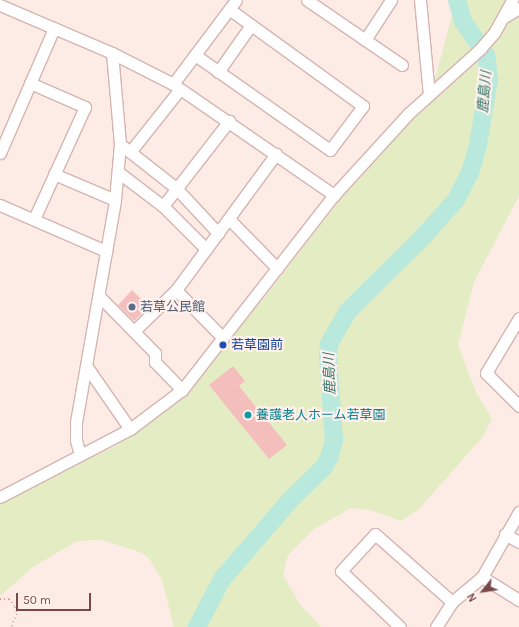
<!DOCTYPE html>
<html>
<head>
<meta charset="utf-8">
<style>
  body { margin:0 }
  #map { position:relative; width:519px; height:627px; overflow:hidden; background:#fdece6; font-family:Karla,"Noto Sans JP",sans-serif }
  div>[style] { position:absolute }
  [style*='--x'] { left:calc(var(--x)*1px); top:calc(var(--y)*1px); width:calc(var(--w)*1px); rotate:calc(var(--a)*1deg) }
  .green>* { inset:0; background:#e4ecc4 }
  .river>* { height:18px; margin:-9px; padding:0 9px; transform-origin:9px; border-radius:9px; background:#b9e8dd }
  .building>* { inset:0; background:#f4bebd }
  .path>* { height:2px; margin-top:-1px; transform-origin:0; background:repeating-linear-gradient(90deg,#daa09f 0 1px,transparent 0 4px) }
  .roads { filter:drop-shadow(1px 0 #d5b4b1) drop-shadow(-1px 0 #d5b4b1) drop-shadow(0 1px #d5b4b1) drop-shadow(0 -1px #d5b4b1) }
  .minor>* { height:11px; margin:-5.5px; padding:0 5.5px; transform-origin:5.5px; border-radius:5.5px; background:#fff }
  .dots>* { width:11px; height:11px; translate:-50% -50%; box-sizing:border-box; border:2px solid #fff2ee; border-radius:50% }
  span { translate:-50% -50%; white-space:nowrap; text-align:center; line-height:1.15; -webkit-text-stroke:4px #fff2ee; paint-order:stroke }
  .service-label { font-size:13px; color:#4e5e75 }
  .left { translate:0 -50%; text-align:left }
  .transit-label { font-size:13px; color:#164399 }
  .culture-label { font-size:13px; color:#0d838f }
  .water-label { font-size:14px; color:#39776a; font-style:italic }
  .north { position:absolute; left:463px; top:571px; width:40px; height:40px; -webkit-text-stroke:3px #fff2ee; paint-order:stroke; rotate:240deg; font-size:11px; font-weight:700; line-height:16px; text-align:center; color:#79494a }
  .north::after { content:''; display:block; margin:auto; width:14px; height:18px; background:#79494a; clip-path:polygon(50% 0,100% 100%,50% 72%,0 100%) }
  .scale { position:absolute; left:16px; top:593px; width:75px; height:18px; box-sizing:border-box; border:2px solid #79494a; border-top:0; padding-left:5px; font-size:12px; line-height:14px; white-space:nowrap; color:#79494a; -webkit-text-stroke:3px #fff2ee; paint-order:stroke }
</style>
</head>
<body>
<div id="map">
  <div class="green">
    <div style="clip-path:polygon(456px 0,519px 0,519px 196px,474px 282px,458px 345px,476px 392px,492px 419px,481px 439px,419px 509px,401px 521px,370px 510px,351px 508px,314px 529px,288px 555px,283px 575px,299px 603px,321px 627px,174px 627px,162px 580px,149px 558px,137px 551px,102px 540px,77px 541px,33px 567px,0 596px,0 499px,114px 447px,144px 426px,199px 376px,268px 293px,436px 76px)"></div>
  </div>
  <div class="river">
    <div style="--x:457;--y:0;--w:22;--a:74"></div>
    <div style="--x:463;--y:21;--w:23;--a:56"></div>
    <div style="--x:197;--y:627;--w:54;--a:-62.5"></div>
    <div style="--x:222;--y:579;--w:106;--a:-49.2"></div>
    <div style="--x:291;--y:499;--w:46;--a:-44.1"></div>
    <div style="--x:324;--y:467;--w:10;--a:-61"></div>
    <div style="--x:329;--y:458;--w:19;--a:-74"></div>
    <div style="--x:334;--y:440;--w:83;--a:-94.1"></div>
    <div style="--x:328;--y:357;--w:13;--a:-86"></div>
    <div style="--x:329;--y:344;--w:38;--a:-60"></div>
    <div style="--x:348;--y:311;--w:103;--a:-44.6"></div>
    <div style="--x:421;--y:239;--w:52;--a:-48.1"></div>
    <div style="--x:456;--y:200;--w:30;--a:-63"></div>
    <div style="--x:470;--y:173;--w:29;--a:-74"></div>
    <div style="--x:478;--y:145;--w:67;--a:-80.5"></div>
    <div style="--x:489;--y:79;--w:24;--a:-97"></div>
  </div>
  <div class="building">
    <div style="clip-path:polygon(132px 290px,142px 300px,140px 303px,146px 309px,134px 321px,118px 305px)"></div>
    <div style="clip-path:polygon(233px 366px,245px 381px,239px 386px,287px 445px,269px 459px,209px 385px)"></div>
  </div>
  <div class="path">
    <div style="--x:0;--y:599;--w:9;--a:0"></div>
    <div style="--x:9;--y:599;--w:10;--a:53"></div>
    <div style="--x:15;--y:607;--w:7;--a:74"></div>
    <div style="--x:17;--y:614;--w:14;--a:115"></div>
  </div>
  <div class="roads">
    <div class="minor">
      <div style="--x:307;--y:0;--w:115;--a:34.4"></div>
      <div style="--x:420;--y:0;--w:95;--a:84.6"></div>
      <div style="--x:0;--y:5;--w:122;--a:23.2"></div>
      <div style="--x:112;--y:53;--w:68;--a:26.9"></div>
      <div style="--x:173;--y:84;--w:196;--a:34.6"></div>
      <div style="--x:504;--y:17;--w:17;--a:-31"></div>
      <div style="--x:365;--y:40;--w:48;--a:-57"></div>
      <div style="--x:195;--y:55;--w:165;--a:35.1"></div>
      <div style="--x:330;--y:150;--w:55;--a:-53.1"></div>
      <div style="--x:363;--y:106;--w:165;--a:-144.1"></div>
      <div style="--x:218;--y:72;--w:57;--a:-54.9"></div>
      <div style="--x:30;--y:83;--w:60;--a:23.6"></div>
      <div style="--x:85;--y:107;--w:123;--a:114.5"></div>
      <div style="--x:173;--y:84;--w:105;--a:-53.1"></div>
      <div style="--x:120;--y:144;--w:71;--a:38.2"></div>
      <div style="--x:176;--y:188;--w:62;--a:47"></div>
      <div style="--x:130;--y:152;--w:80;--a:-51.6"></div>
      <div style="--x:0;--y:153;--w:136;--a:-66.6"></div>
      <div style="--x:118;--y:172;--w:56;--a:37.1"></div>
      <div style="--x:163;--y:206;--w:61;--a:45"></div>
      <div style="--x:54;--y:174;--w:66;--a:23.1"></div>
      <div style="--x:0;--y:205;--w:116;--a:23.5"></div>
      <div style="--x:163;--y:206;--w:108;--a:-52.2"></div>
      <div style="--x:229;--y:219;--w:69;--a:45.6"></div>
      <div style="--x:176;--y:290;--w:67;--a:45.6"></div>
      <div style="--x:99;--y:296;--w:80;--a:45.5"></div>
      <div style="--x:155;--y:353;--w:9;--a:90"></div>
      <div style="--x:155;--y:362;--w:39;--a:46"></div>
      <div style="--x:519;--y:318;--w:64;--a:121"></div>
      <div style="--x:486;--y:373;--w:47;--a:45"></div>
      <div style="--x:134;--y:331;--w:59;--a:-44.3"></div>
      <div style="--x:176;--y:290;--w:169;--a:-53.7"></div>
      <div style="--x:87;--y:367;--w:75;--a:55.3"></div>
      <div style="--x:80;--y:455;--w:16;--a:-105"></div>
      <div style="--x:76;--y:440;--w:18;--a:-90"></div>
      <div style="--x:76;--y:422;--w:225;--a:-80"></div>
      <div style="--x:115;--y:200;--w:56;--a:-84.9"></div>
      <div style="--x:120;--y:144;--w:91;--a:-95"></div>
      <div style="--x:0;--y:497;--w:147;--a:-27.6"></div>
      <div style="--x:130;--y:429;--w:65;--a:-36.9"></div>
      <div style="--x:182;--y:390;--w:247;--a:-52.1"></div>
      <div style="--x:334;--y:195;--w:111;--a:-47.6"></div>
      <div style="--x:409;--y:113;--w:96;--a:-42"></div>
      <div style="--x:480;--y:49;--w:21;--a:-49"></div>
      <div style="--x:494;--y:33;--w:38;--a:-61"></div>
      <div style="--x:505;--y:534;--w:16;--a:30"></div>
      <div style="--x:482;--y:577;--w:44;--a:31.9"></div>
      <div style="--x:400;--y:627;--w:81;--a:-136.5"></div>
      <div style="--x:341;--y:571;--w:50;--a:-47.4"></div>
      <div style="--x:375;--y:534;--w:103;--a:41.4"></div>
      <div style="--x:436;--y:627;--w:30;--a:-57"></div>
      <div style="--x:452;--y:602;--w:39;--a:-40"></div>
      <div style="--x:482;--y:577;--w:75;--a:-60.4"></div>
    </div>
  </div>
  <div class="dots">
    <div style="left:132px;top:307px;background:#5c6f8a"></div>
    <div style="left:223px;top:345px;background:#1a4fb4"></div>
    <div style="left:248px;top:415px;background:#0f9aa8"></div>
  </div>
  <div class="service-label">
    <span class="left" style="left:140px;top:307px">若草公民館</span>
  </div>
  <div class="transit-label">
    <span class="left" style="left:231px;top:345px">若草園前</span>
  </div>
  <div class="culture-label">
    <span class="left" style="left:256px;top:415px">養護老人ホーム若草園</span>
  </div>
  <div class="water-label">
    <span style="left:485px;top:92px;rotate:-85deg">鹿島川</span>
    <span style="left:330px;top:374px;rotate:-92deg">鹿島川</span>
  </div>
  <div class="north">N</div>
  <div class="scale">50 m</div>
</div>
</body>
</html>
